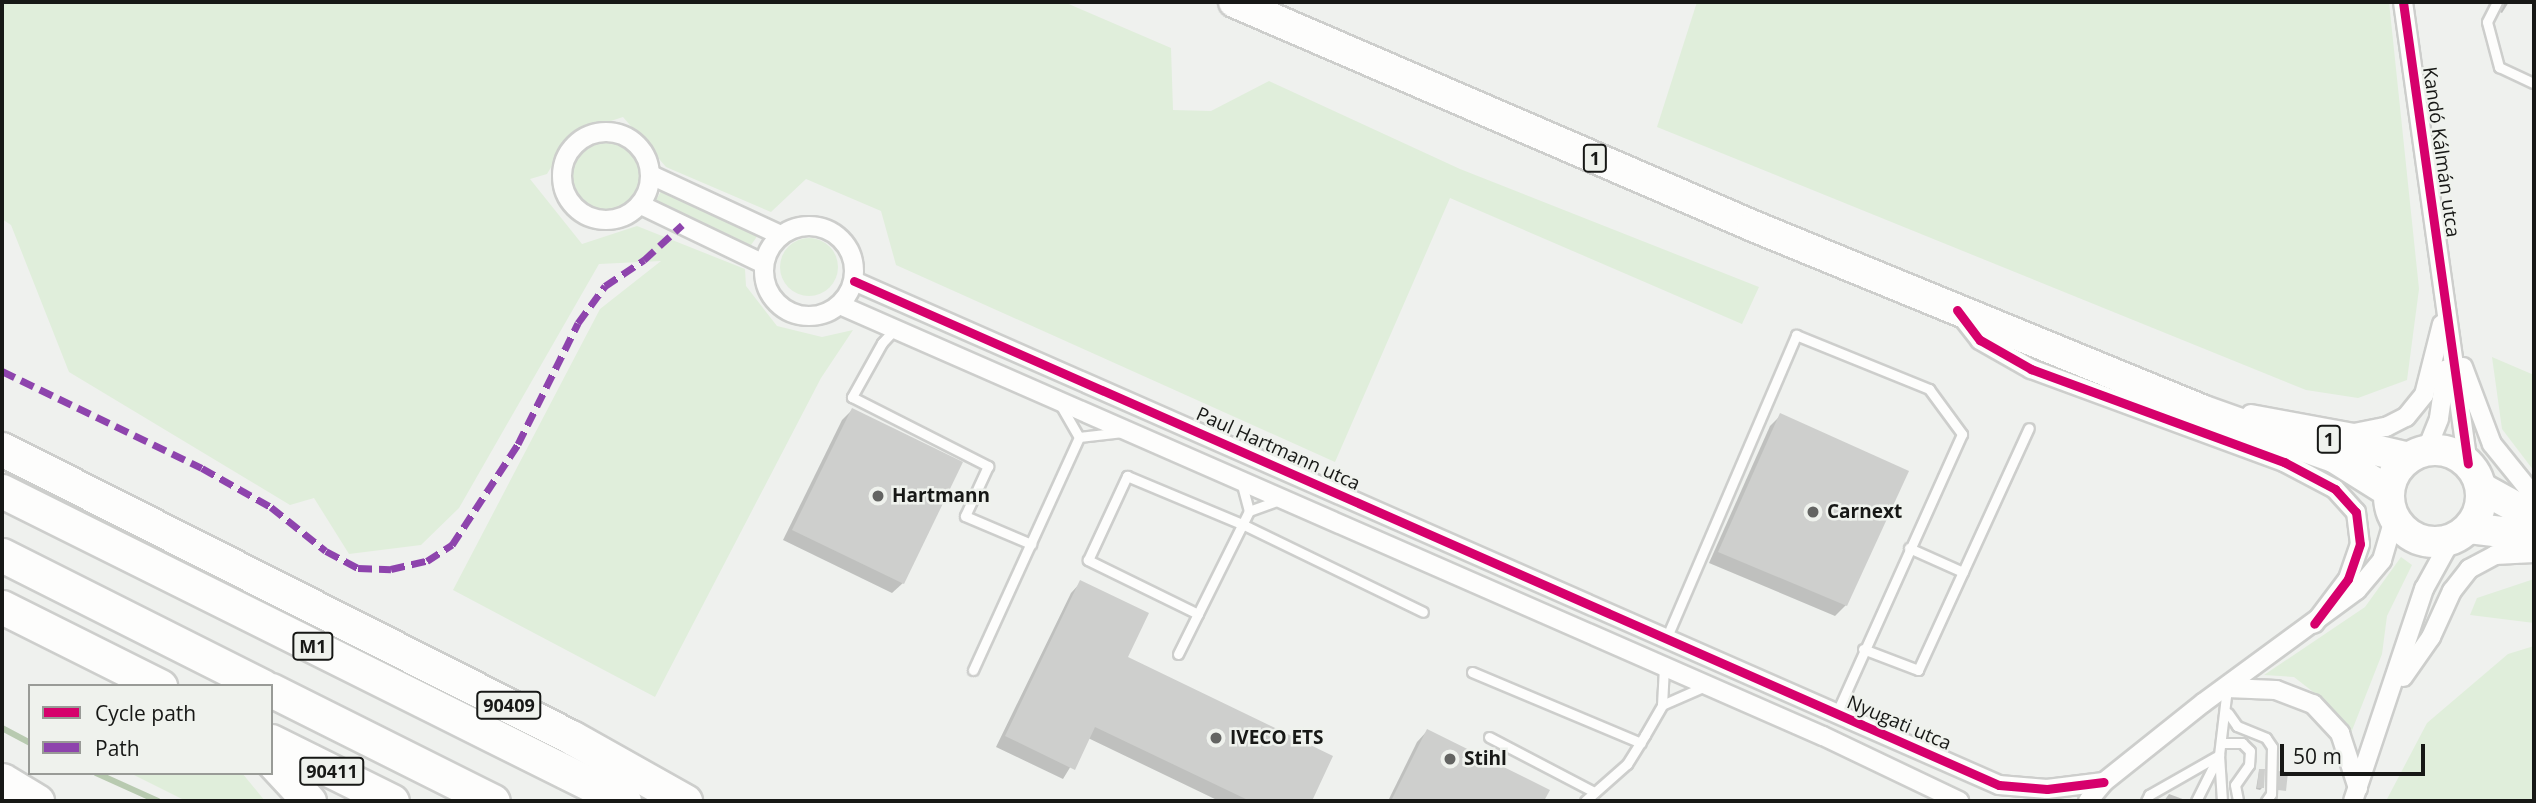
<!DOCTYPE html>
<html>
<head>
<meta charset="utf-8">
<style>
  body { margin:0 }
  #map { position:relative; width:2536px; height:803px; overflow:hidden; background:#eff1ee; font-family:"Open Sans",sans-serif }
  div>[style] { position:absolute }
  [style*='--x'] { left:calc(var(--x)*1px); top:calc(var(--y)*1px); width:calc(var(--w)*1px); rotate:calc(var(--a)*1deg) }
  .green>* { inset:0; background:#e0eedb }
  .round { border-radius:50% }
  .shadow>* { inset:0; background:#0003 }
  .stream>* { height:6px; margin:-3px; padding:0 3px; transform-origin:3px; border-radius:3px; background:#b8cab0 }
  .building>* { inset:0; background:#cecfcd }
  .roads { filter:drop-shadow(2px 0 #cdcecc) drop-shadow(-2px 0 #cdcecc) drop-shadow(0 2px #cdcecc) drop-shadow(0 -2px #cdcecc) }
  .service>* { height:9px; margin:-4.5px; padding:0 4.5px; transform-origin:4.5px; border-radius:4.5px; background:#fdfdfc }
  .minor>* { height:18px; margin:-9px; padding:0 9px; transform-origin:9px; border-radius:9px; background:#fdfdfc }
  .minor>.ring { margin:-9px; padding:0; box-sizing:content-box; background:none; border:18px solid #fdfdfc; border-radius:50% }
  .primary>* { height:30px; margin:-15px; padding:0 15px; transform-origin:15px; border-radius:15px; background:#fdfdfc }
  .primary>.ring { margin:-15px; padding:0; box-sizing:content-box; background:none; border:30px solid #fdfdfc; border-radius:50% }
  .motorway>* { height:33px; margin:-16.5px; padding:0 16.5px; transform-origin:16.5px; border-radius:16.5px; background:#fdfdfc }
  .quiet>* { height:7px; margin-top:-3.5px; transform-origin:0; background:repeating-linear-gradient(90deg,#8e44ad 0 14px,transparent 0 21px) }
  .cycleway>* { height:9px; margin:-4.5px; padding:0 4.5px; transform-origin:4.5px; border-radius:4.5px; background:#d6006c }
  .dots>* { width:19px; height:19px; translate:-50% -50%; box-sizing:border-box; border:4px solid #eff2ed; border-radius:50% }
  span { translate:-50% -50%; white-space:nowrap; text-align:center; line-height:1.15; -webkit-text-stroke:5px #eff2ed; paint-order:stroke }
  .shield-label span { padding:2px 5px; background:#eff2ed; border:2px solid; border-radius:5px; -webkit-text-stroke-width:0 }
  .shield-label { font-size:18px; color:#171816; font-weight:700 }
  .street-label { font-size:19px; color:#171816 }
  .poi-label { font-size:19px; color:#171816; font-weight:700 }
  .left { translate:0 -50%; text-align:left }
  .frame { position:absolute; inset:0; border:4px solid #171816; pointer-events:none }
  .legend { position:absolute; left:28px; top:684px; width:245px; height:91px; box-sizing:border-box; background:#eff2ed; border:2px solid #999b97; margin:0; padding:9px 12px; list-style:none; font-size:21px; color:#171816 }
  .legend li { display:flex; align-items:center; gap:14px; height:35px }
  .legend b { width:35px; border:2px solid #999b97 }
  .scale { position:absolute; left:2280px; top:744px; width:145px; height:32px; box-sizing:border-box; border:4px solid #171816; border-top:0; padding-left:9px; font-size:21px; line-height:24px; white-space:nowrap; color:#171816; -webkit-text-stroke:5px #eff2ed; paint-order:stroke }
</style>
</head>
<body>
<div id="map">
  <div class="green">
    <div style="clip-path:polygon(2px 2px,1064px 2px,1171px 48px,1173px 110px,1211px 111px,1269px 81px,1460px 169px,1759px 287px,1742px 324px,1450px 198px,1335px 462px,896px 265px,881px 211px,806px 179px,771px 212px,666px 167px,623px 117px,571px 134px,547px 174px,530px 179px,582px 244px,637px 226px,745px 269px,746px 286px,777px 326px,822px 337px,853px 330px,821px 378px,655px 697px,453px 590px,600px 309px,661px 261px,599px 264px,459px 508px,421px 545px,349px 554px,314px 498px,290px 505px,69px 372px,11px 225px,2px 219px)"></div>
    <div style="clip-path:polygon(1697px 2px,2389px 2px,2419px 289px,2407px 380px,2358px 398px,2306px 390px,1657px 127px)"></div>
    <div class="round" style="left:569px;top:142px;width:74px;height:74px"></div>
    <div style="clip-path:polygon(663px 188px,699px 205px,758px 235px,749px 248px,656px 200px)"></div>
    <div class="round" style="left:780px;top:238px;width:58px;height:58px"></div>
    <div style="clip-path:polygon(2492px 357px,2534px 375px,2534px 471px,2502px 429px)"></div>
    <div style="clip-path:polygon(2401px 557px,2412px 565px,2387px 616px,2382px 654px,2351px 733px,2326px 702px,2294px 677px,2264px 675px,2365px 607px)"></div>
    <div style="clip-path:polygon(2534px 579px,2534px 623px,2470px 615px,2477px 598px)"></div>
    <div style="clip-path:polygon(2534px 646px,2534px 801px,2386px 801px,2427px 723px,2508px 654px)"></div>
    <div style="clip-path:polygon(130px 773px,242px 773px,265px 801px,186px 801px)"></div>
  </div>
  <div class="shadow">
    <div style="clip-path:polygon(2501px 2px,2509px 2px,2502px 13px,2500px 12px)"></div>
    <div style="clip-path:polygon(852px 410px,903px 583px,892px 593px,783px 540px,842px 420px)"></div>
    <div style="clip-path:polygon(1781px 415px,1846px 605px,1835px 616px,1709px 563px,1770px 426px)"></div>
    <div style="clip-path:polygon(1081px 582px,1126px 658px,1331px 757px,1310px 801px,1219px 801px,1088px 738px,1063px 779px,996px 747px,1071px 593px)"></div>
    <div style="clip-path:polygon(1427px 731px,1547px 791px,1542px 801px,1388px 801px,1417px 742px)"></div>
    <div style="clip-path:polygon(2259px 771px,2262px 788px,2260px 790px,2256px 789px)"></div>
    <div style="clip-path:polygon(2169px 794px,2188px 801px,2164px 801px)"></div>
  </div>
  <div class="stream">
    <div style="--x:2;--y:728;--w:32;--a:28"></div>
    <div style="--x:96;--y:773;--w:68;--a:24.3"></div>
  </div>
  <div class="building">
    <div style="clip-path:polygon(852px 408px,963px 462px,904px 584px,792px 530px)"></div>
    <div style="clip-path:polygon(1780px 413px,1909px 471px,1847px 606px,1718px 552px)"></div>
    <div style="clip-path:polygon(1080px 580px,1149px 613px,1128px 657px,1333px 756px,1312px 801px,1250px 801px,1095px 727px,1075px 770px,1005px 736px)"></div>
    <div style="clip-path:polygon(1427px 729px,1550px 790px,1544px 801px,1391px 801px)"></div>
    <div style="clip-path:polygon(2259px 769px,2265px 769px,2264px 788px,2257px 788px)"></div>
    <div style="clip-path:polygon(2278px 771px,2288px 772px,2286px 791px,2278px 790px)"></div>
  </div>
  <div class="roads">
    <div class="service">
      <div style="--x:2497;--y:2;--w:22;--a:117"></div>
      <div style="--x:2487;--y:22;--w:47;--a:75.1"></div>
      <div style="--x:2499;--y:67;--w:38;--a:25"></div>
      <div style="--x:895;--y:329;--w:19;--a:133"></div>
      <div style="--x:882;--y:343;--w:62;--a:119.1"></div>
      <div style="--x:852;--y:397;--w:153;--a:26.9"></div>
      <div style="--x:988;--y:466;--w:55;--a:114.7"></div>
      <div style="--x:965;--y:516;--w:72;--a:23"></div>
      <div style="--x:1061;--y:406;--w:36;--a:60"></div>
      <div style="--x:1079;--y:437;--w:44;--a:-6.5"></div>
      <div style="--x:1249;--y:511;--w:33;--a:-20"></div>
      <div style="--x:1909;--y:548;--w:59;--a:24"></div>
      <div style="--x:1198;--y:614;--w:123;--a:-153.9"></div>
      <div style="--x:1088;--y:560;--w:93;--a:-65.1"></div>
      <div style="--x:1127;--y:476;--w:125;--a:22.7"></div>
      <div style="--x:1242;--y:524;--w:201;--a:25.9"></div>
      <div style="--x:1666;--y:639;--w:331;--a:-66.8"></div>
      <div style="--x:1796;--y:335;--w:144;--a:22.1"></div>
      <div style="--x:1929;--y:389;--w:56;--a:53.7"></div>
      <div style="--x:1962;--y:434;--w:307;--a:114.2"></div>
      <div style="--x:1863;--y:649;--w:59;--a:20.9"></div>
      <div style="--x:1918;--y:670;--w:266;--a:-65.4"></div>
      <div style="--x:1178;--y:654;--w:160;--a:-63.6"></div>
      <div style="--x:1249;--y:511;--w:30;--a:-105"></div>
      <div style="--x:973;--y:670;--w:256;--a:-65.5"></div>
      <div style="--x:1472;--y:672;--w:183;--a:22.8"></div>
      <div style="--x:1662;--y:705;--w:47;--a:-23.8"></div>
      <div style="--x:2228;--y:713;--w:16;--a:55"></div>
      <div style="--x:2237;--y:726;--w:31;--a:22"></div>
      <div style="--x:2266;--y:738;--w:11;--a:56"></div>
      <div style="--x:2272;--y:747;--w:47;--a:91.2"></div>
      <div style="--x:2271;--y:794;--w:9;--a:126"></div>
      <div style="--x:1489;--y:737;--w:119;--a:27.6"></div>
      <div style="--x:2221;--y:743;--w:21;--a:0"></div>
      <div style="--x:2242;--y:743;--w:11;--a:45"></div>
      <div style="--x:2250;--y:751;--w:14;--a:94"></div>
      <div style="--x:2249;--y:765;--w:24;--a:125"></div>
      <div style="--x:2235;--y:785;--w:16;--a:79"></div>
      <div style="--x:1585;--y:801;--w:56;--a:-41.4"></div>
      <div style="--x:1627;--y:764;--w:34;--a:-58"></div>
      <div style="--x:1645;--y:735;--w:34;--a:-60"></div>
      <div style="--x:1662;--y:705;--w:37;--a:-87"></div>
      <div style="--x:2146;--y:801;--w:7;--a:-63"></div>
      <div style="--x:2149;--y:795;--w:81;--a:-29.7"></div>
      <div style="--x:2219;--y:755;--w:46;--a:86.3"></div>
      <div style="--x:2196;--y:801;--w:51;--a:-63.4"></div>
      <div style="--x:2219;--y:755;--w:67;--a:-83.2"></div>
    </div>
    <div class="minor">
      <div style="--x:2403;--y:2;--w:466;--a:82"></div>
      <div class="ring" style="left:562px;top:132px;width:70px;height:70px"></div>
      <div style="--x:651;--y:175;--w:142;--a:24.9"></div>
      <div style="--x:641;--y:205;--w:136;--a:25.6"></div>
      <div class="ring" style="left:764px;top:226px;width:72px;height:72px"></div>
      <div style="--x:854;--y:281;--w:1251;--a:23.76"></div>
      <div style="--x:1999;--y:785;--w:48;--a:4.8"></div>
      <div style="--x:2047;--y:789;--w:57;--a:-7"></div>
      <div style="--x:840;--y:305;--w:1073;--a:23.68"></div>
      <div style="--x:1823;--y:736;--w:151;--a:25.5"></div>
      <div style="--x:1959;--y:313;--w:34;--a:52"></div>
      <div style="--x:1980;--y:340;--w:59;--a:29.6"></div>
      <div style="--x:2031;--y:369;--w:270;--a:20.2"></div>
      <div style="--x:2284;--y:462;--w:58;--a:27.9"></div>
      <div style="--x:2335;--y:489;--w:31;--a:48"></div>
      <div style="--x:2356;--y:512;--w:32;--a:83"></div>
      <div style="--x:2360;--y:544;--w:37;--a:109"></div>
      <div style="--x:2348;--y:579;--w:56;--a:127.1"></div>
      <div style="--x:2463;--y:367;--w:82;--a:69.4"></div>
      <div style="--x:2492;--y:444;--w:67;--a:51.1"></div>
      <div style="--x:2251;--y:414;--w:105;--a:10.5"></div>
      <div style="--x:2354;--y:433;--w:33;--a:-11"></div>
      <div style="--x:2386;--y:427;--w:22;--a:-27"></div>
      <div style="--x:2406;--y:417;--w:28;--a:-51"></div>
      <div style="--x:2424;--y:395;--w:73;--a:-75.8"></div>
      <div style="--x:2426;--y:451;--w:35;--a:-68"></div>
      <div style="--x:2439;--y:418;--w:49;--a:-81.9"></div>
      <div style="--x:2403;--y:677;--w:49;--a:-55"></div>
      <div style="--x:2431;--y:637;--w:51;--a:-65.5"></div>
      <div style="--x:2452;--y:591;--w:28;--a:-52"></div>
      <div style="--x:2469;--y:569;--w:30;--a:-28"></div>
      <div style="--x:2495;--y:555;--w:39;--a:-3"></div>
      <div style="--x:2227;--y:688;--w:49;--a:2.3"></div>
      <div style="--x:2276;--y:690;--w:40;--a:21"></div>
      <div style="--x:2313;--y:704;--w:40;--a:47"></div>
      <div style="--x:2340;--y:733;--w:58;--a:71.9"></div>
      <div style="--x:2088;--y:801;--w:25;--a:-50"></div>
      <div style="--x:2104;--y:782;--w:127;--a:-38.6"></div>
      <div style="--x:2203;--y:703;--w:191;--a:-36.3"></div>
      <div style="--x:2357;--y:590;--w:39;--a:-50"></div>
      <div style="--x:2382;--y:560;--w:43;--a:-73.7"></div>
      <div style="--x:2353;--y:801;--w:224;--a:-71.5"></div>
      <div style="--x:2424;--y:589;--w:56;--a:-61.1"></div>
    </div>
    <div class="primary">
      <div style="--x:1234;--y:2;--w:565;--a:23.34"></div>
      <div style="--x:1753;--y:226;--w:484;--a:22.3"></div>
      <div style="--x:2201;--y:410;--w:141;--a:19.5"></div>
      <div style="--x:2334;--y:457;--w:64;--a:32.2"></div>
      <div style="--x:2324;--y:438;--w:87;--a:13.2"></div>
      <div class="ring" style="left:2389px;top:450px;width:62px;height:62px"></div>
      <div style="--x:2481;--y:488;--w:60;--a:28.7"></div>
      <div style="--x:2469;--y:528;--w:65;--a:7"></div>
    </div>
    <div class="motorway">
      <div style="--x:2;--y:449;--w:638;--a:26.85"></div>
      <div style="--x:571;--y:737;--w:131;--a:29.3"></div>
      <div style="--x:2;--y:491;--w:695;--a:26.49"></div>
      <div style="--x:2;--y:555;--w:292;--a:26.7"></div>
      <div style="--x:2;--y:607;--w:177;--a:26.6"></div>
      <div style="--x:271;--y:690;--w:248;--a:26.6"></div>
      <div style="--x:271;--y:741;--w:135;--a:26.4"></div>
      <div style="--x:271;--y:760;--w:56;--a:47.2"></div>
      <div style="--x:2;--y:780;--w:41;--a:31"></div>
    </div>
  </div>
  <div class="quiet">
    <div style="--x:2;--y:371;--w:222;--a:25.9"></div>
    <div style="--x:202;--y:468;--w:79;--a:29.5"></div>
    <div style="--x:271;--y:507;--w:70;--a:38.7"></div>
    <div style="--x:326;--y:551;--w:36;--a:28"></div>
    <div style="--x:358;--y:568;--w:33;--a:2"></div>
    <div style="--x:391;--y:569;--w:37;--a:-13"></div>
    <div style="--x:427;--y:561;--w:30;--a:-33"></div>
    <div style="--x:452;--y:545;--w:121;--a:-56.8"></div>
    <div style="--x:518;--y:444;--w:135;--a:-63.6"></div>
    <div style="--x:578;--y:323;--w:46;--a:-53.9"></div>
    <div style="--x:605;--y:286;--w:47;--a:-33.7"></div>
    <div style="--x:644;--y:260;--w:52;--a:-42.6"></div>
  </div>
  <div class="cycleway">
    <div style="--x:2403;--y:2;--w:466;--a:82"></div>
    <div style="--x:854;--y:281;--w:1251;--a:23.76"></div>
    <div style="--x:1999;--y:785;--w:48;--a:4.8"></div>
    <div style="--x:2047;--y:789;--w:57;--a:-7"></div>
    <div style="--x:1957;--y:310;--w:38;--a:53"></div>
    <div style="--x:1980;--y:340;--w:59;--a:29.6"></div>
    <div style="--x:2031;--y:369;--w:270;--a:20.2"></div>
    <div style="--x:2284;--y:462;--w:58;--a:27.9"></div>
    <div style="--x:2335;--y:489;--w:31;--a:48"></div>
    <div style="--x:2356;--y:512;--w:32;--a:83"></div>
    <div style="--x:2360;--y:544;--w:37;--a:109"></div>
    <div style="--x:2348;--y:579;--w:56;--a:127.1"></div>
  </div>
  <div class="dots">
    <div style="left:878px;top:496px;background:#636462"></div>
    <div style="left:1813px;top:512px;background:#636462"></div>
    <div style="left:1216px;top:738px;background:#636462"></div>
    <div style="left:1450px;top:759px;background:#636462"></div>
  </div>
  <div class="shield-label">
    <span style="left:1595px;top:158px">1</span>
    <span style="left:2329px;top:439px">1</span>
    <span style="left:313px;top:646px">M1</span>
    <span style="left:509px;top:705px">90409</span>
    <span style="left:332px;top:771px">90411</span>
  </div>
  <div class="street-label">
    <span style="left:2441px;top:152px;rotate:82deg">Kandó Kálmán utca</span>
    <span style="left:1278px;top:449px;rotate:24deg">Paul Hartmann utca</span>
    <span style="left:1899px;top:723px;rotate:23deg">Nyugati utca</span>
  </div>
  <div class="poi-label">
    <span class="left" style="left:892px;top:496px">Hartmann</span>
    <span class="left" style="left:1827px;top:512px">Carnext</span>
    <span class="left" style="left:1230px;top:738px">IVECO ETS</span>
    <span class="left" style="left:1464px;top:759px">Stihl</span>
  </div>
  <div class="frame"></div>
  <ul class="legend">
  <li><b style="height:9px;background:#d6006c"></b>Cycle path</li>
  <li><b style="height:9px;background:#8e44ad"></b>Path</li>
  </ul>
  <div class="scale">50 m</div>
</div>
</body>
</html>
